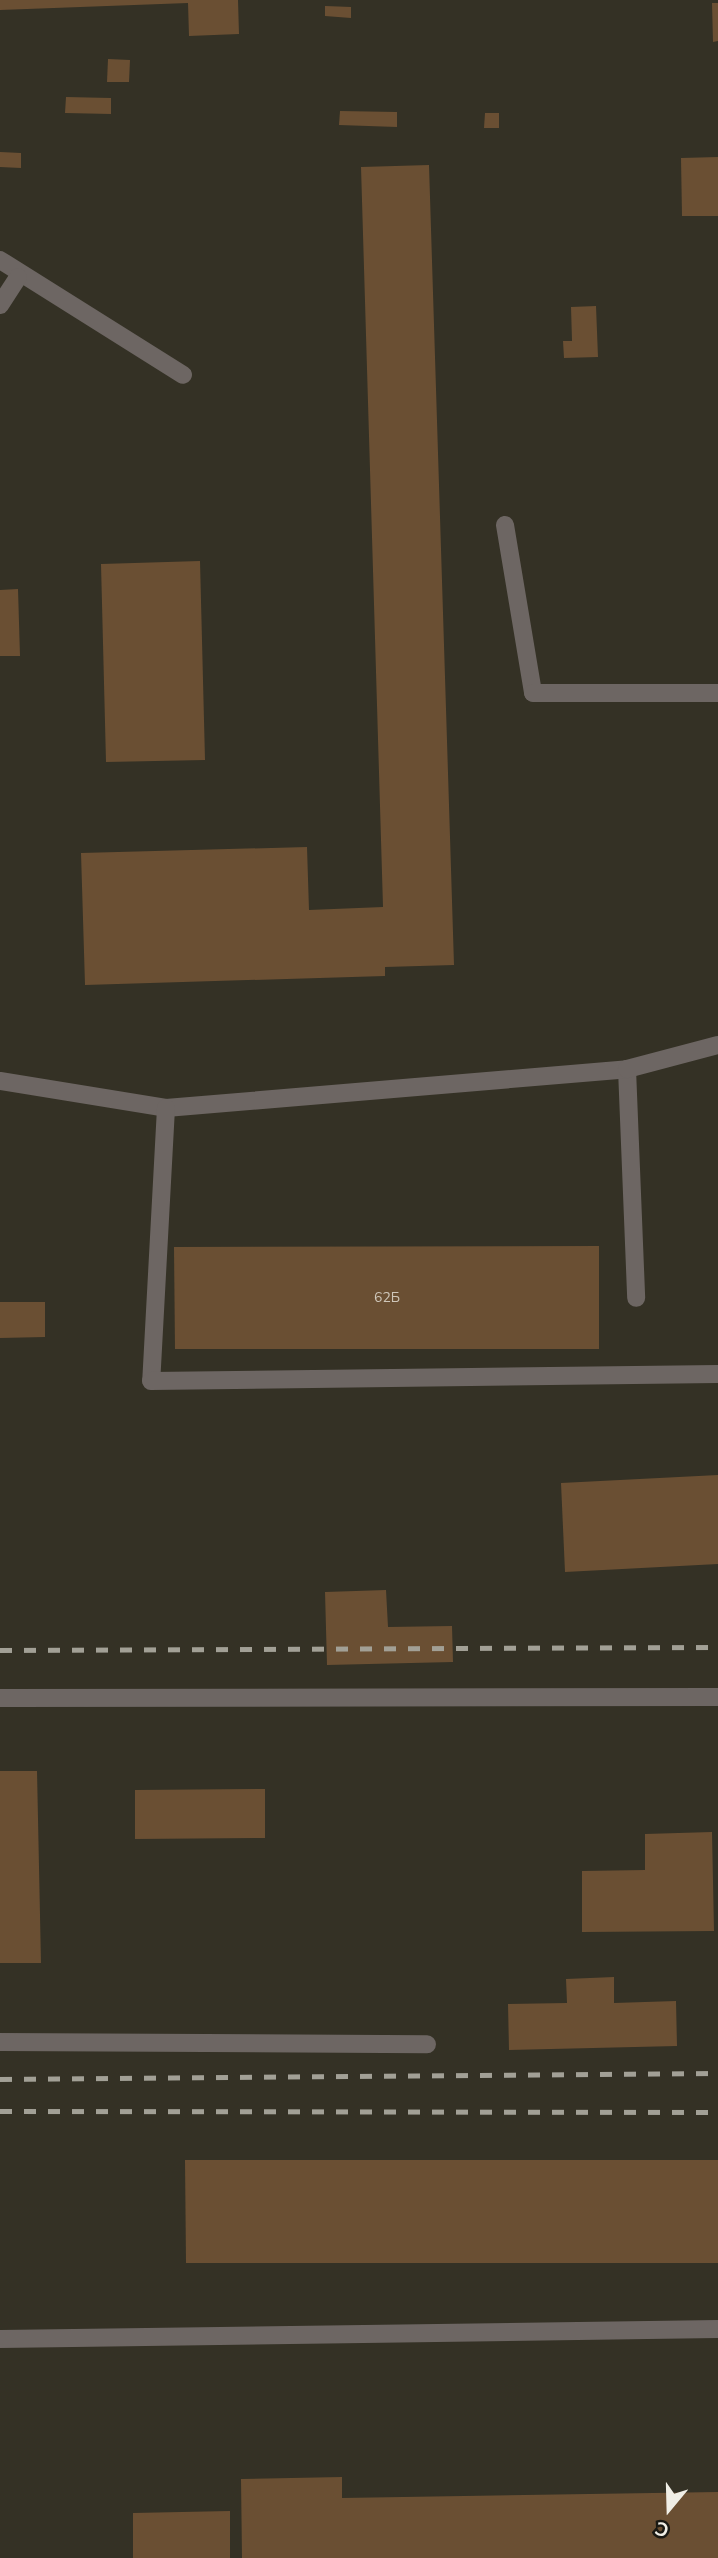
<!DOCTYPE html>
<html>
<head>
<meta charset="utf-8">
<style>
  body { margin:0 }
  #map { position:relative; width:718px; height:2558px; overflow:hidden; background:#343125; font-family:"Nunito Sans",sans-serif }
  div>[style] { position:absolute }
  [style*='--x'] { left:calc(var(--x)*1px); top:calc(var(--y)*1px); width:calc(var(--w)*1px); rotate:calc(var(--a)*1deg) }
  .building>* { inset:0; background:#6a4f33 }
  .service>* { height:18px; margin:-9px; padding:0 9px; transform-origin:9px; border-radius:9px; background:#6d6663 }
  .rail>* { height:5px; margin-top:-2.5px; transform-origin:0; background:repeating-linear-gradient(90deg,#a2a096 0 12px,transparent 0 24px) }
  span { translate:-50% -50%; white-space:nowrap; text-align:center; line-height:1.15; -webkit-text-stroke:5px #1a1913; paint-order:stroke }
  .number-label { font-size:14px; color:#cec6b9 }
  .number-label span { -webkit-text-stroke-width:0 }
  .north { position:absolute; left:634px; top:2474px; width:70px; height:70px; -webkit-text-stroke:5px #1a1913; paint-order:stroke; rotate:199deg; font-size:19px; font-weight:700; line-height:28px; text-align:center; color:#f0eee6 }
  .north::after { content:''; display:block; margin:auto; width:24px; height:32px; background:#f0eee6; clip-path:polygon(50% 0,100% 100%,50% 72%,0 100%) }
</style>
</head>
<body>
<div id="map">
  <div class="building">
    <div style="clip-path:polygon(0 0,238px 0,239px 34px,189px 36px,188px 3px,0 10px)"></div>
    <div style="clip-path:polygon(712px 3px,718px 3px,718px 41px,713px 42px)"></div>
    <div style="clip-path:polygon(325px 6px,351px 7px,351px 18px,325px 16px)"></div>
    <div style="clip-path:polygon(108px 59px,130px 60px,129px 82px,107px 82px)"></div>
    <div style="clip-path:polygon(66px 97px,111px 98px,111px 114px,65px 113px)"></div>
    <div style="clip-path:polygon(340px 111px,397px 112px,397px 127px,339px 125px)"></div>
    <div style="clip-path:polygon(485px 113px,499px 113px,499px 128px,484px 128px)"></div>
    <div style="clip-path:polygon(0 152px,21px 153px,21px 168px,0 167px)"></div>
    <div style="clip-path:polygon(718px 157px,718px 216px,682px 216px,681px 158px)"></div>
    <div style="clip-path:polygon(429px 165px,454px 965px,385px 967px,385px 976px,85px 985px,81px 853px,307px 847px,309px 910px,383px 907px,361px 167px)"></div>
    <div style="clip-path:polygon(596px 306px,598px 357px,564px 358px,563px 341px,572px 341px,571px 307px)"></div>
    <div style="clip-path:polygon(200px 561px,205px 760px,106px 762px,101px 564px)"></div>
    <div style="clip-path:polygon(18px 589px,20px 656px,0 656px,0 590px)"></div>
    <div style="clip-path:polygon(599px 1246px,599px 1349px,175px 1349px,174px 1247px)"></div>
    <div style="clip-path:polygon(0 1302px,45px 1302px,45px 1337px,0 1338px)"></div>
    <div style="clip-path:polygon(718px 1475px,718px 1564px,565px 1572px,561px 1483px)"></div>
    <div style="clip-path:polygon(386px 1590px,388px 1627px,452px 1626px,453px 1662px,327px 1665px,325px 1592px)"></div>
    <div style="clip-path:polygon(0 1771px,37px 1771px,41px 1963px,0 1963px)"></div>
    <div style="clip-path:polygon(265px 1789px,265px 1838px,135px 1839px,135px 1790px)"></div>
    <div style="clip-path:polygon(712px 1832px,714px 1931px,582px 1932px,582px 1871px,645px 1870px,645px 1834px)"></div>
    <div style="clip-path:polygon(614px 1977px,614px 2003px,676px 2001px,677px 2046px,509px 2050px,508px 2004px,567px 2003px,566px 1979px)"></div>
    <div style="clip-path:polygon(185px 2160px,718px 2160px,718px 2263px,186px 2263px)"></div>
    <div style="clip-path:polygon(342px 2477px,342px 2498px,718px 2492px,718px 2558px,242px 2558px,241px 2479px)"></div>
    <div style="clip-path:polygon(230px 2511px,230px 2558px,133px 2558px,133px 2513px)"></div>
  </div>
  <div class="service">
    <div style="--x:0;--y:260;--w:216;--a:32.1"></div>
    <div style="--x:0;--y:305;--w:33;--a:-57"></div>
    <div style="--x:505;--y:525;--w:170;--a:80.5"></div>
    <div style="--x:533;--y:693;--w:185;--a:0"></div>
    <div style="--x:627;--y:1069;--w:229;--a:87.7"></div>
    <div style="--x:0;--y:1081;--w:168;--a:9.2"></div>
    <div style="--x:166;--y:1108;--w:463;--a:-4.8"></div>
    <div style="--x:627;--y:1069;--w:94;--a:-14.8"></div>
    <div style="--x:166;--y:1108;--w:273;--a:93.1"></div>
    <div style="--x:151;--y:1381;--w:567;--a:-0.71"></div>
    <div style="--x:0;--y:1698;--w:718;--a:-0.08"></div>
    <div style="--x:0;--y:2042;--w:427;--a:0.3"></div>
    <div style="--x:0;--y:2339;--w:718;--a:-0.8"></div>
  </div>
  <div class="rail">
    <div style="--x:0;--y:1650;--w:718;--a:-0.24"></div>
    <div style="--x:0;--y:2079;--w:718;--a:-0.48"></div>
    <div style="--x:0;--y:2111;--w:718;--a:0.08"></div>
  </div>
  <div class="number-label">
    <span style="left:387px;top:1298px">62Б</span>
  </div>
  <div class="north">С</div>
</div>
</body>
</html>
